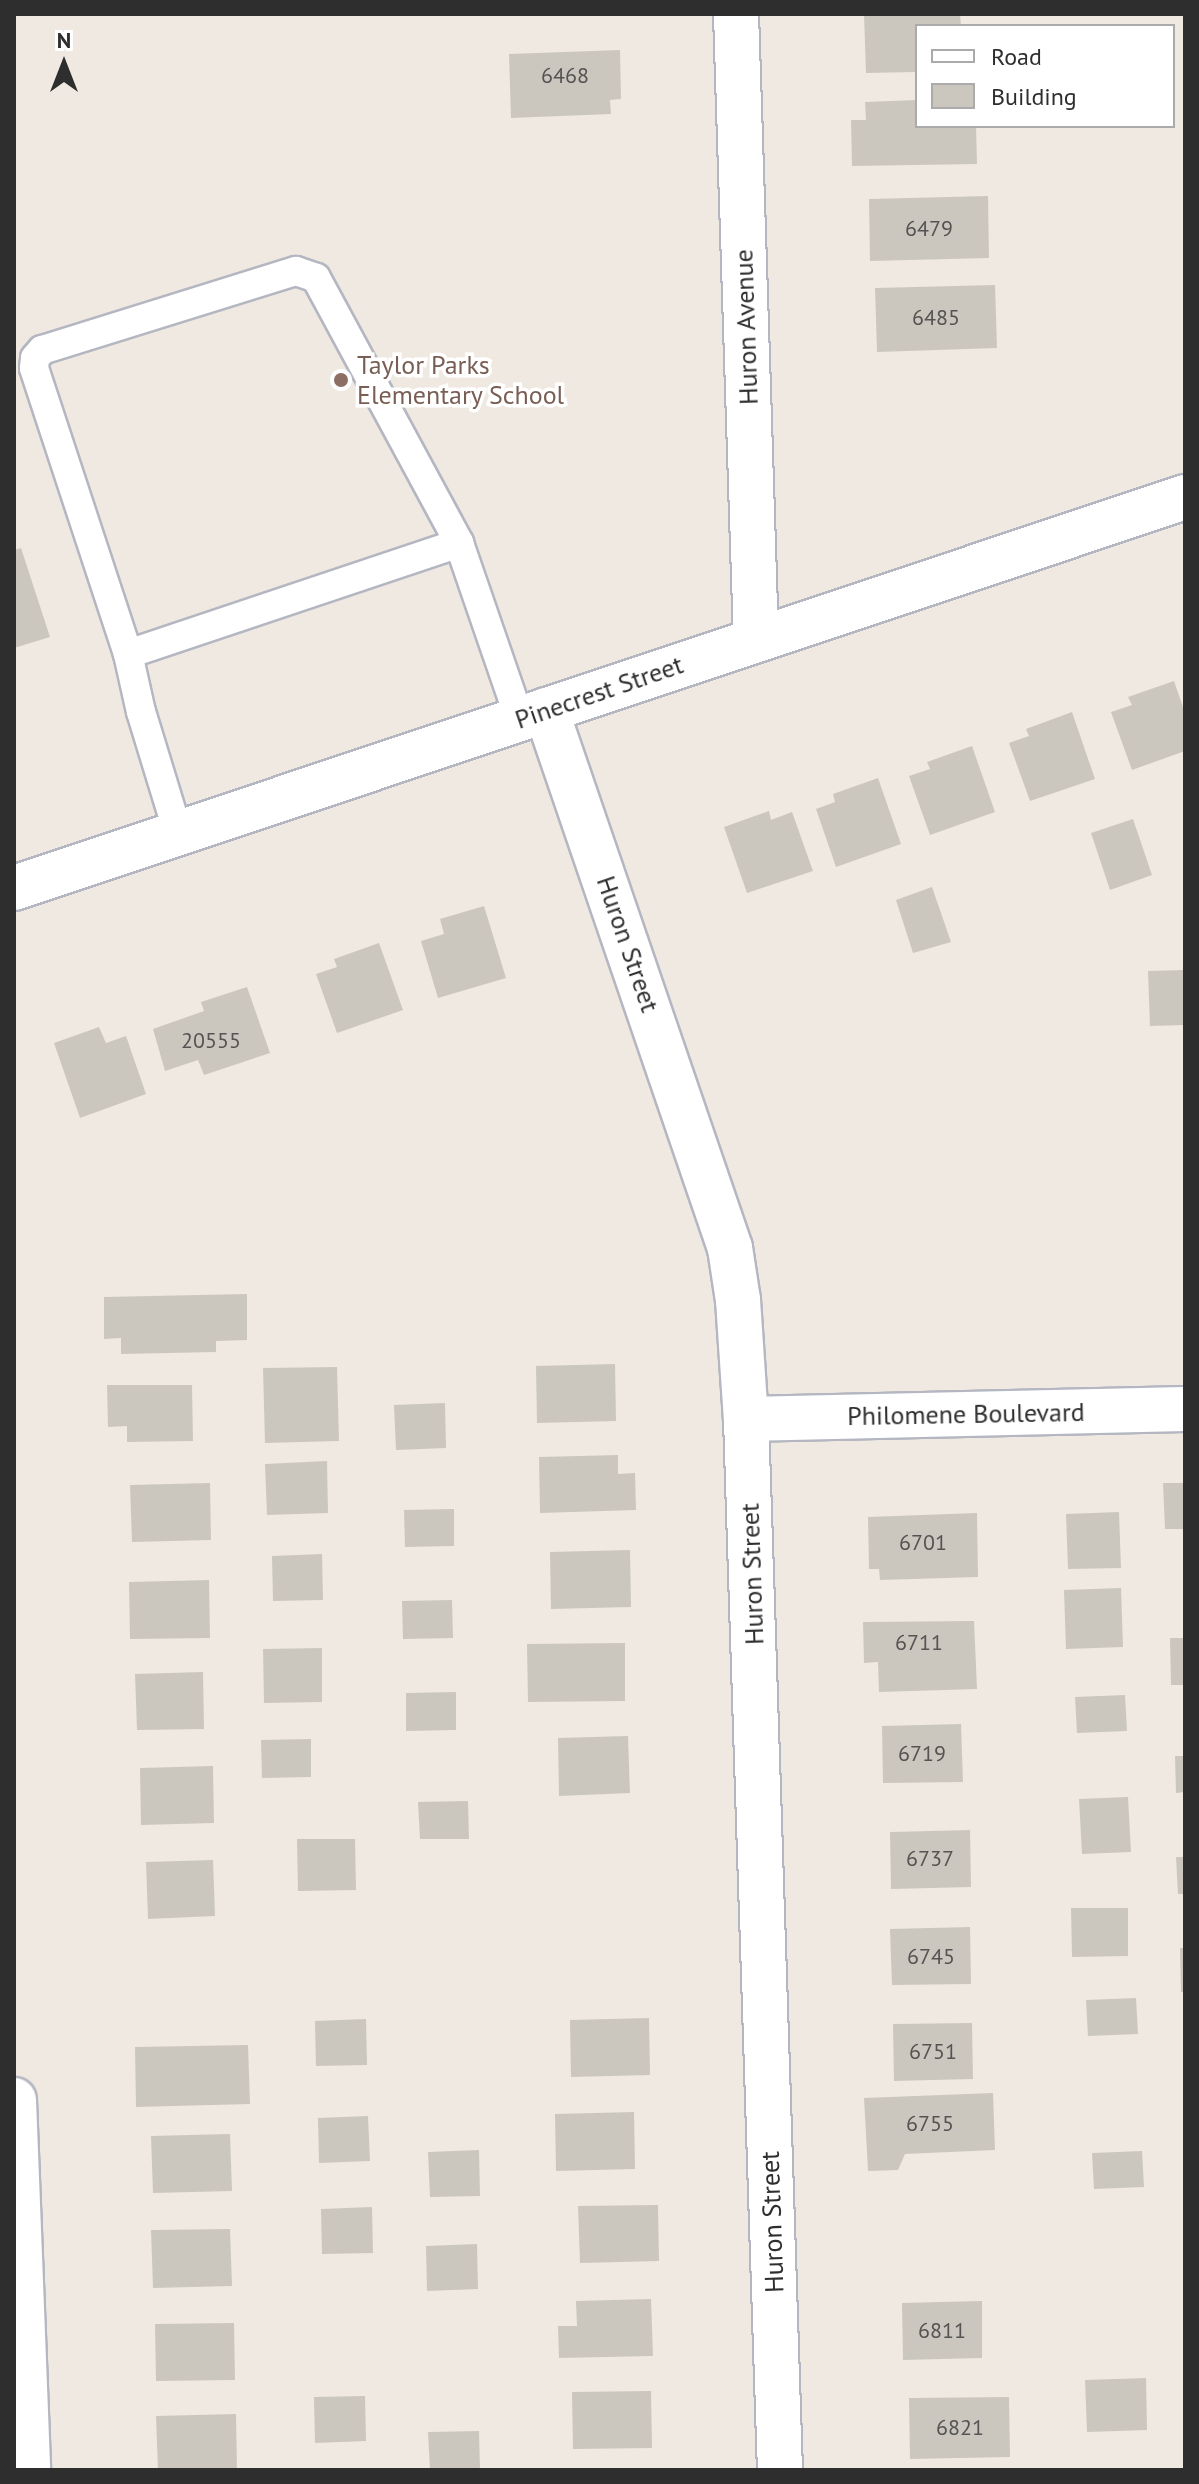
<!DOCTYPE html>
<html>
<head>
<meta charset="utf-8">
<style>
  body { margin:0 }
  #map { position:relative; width:1199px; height:2484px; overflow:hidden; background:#efe9e1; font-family:"PT Sans",sans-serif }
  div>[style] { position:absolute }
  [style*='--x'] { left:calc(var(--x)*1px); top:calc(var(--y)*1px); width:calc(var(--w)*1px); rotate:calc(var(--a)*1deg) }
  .building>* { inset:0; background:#cbc7bf }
  .roads { filter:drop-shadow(2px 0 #b4b7c1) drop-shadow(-2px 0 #b4b7c1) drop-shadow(0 2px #b4b7c1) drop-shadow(0 -2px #b4b7c1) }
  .lane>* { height:28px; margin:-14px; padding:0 14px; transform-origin:14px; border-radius:14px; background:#fff }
  .street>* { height:44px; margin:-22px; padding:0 22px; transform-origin:22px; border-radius:22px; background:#fff }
  .dots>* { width:22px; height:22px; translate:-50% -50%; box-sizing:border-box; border:4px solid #fff; border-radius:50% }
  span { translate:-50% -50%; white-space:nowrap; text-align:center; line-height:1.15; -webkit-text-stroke:7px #fff; paint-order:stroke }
  .number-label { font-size:22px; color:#555452 }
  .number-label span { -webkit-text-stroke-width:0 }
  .street-label { font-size:26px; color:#2e2e2e }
  .education-label { font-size:26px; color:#785e54 }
  .left { translate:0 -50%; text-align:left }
  .frame { position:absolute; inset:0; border:16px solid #2e2e2e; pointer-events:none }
  .legend { position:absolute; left:915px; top:24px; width:260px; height:104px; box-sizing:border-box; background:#fff; border:2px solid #ababab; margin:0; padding:10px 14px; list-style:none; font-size:24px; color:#2e2e2e }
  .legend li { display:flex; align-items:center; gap:16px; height:40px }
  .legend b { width:40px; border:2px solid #ababab }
  .north { position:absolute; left:24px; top:24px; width:80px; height:80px; -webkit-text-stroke:6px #fff; paint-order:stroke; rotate:0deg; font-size:22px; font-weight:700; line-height:32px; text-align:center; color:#2e2e2e }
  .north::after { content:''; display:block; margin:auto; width:28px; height:36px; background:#2e2e2e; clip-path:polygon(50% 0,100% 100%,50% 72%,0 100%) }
</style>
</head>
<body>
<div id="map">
  <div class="building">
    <div style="clip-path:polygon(864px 14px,960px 14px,961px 26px,917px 26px,917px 72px,866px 73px)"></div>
    <div style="clip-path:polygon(620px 50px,621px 99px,610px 100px,611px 114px,511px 118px,509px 54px)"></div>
    <div style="clip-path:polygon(917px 100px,917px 126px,976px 126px,977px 164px,852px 166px,851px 120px,866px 120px,865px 102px)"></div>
    <div style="clip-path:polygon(988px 196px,989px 258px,870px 261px,869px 199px)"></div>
    <div style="clip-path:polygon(995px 285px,997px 348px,877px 352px,875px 288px)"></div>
    <div style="clip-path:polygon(21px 548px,50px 637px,14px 648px,14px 550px)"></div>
    <div style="clip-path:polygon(1174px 681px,1185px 713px,1185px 751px,1132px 770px,1111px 712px,1132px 705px,1128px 697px)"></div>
    <div style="clip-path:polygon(1072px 712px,1095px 779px,1030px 801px,1009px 743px,1029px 736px,1026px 729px)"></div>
    <div style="clip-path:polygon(972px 746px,995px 812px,930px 835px,909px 776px,930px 769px,927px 762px)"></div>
    <div style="clip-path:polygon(878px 778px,901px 844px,836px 867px,816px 809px,835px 802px,833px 794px)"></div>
    <div style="clip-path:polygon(769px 811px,771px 820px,792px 812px,813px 871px,747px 893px,724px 827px)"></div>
    <div style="clip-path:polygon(1133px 819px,1152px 875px,1110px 890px,1091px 833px)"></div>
    <div style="clip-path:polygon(932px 887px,951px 942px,913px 953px,896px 900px)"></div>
    <div style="clip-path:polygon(484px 906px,506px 978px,438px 998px,421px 941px,444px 934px,440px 919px)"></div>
    <div style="clip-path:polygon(379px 943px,403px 1010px,337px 1033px,316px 974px,337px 967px,334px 959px)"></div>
    <div style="clip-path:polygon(1185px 970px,1185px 1025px,1150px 1026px,1148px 971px)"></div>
    <div style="clip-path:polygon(247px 987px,270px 1053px,204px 1075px,198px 1060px,165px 1071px,153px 1029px,204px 1011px,201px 1002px)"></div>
    <div style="clip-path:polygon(99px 1027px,106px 1043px,126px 1036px,146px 1094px,80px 1118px,54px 1043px)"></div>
    <div style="clip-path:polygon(247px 1294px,247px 1340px,216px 1341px,216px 1352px,121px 1354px,121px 1338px,104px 1339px,104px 1297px)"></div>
    <div style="clip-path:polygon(615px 1364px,616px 1421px,537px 1423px,536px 1366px)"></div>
    <div style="clip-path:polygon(337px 1367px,339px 1441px,265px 1443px,263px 1368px)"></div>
    <div style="clip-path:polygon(107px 1385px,192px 1385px,193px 1441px,127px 1442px,127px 1426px,108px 1427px)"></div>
    <div style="clip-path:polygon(445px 1403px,446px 1448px,396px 1450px,394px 1405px)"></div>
    <div style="clip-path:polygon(618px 1455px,618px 1474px,635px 1473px,636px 1510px,540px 1513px,539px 1457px)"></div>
    <div style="clip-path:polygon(327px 1461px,328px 1513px,267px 1515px,265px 1464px)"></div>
    <div style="clip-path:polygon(210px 1483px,211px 1540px,132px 1542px,130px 1485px)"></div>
    <div style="clip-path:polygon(1163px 1483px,1185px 1483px,1185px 1529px,1165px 1529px)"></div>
    <div style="clip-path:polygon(454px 1509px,454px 1546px,405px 1547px,404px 1510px)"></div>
    <div style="clip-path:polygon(1119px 1512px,1121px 1568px,1068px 1569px,1066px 1514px)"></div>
    <div style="clip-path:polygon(977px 1513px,978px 1577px,880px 1580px,879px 1569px,869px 1569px,868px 1517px)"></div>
    <div style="clip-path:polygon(630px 1550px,631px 1607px,551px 1609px,550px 1552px)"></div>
    <div style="clip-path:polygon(322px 1554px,323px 1600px,273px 1601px,272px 1556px)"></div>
    <div style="clip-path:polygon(209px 1580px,210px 1638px,130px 1639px,129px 1582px)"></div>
    <div style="clip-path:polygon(1121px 1588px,1123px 1647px,1066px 1649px,1064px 1590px)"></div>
    <div style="clip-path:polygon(452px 1600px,453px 1638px,403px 1639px,402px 1601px)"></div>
    <div style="clip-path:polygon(974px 1621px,977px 1689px,879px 1692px,878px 1662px,864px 1663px,863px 1622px)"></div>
    <div style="clip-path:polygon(1170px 1638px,1185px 1638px,1185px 1685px,1171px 1685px)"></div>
    <div style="clip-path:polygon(625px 1643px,625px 1701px,528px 1702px,527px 1644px)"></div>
    <div style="clip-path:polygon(322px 1648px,322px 1702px,264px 1703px,263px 1649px)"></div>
    <div style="clip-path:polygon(203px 1672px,204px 1729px,137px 1730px,135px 1674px)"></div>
    <div style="clip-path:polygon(456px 1692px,456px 1730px,406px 1731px,406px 1693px)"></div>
    <div style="clip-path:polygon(1125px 1695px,1127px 1731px,1077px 1733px,1075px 1697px)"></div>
    <div style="clip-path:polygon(961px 1724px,963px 1782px,883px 1783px,882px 1726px)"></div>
    <div style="clip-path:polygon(628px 1736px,630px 1793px,559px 1796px,558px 1738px)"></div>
    <div style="clip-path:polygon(311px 1739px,311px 1777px,262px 1778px,261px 1740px)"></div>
    <div style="clip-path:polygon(1175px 1756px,1185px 1756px,1185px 1792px,1176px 1793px)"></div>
    <div style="clip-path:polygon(213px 1766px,214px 1823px,141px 1825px,140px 1768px)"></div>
    <div style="clip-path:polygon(1128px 1797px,1131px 1852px,1082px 1854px,1079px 1799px)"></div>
    <div style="clip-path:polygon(468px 1801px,469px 1839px,420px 1839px,418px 1802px)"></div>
    <div style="clip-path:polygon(970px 1830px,971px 1887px,891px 1889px,890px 1832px)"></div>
    <div style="clip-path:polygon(297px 1839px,355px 1839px,356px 1890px,298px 1891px)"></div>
    <div style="clip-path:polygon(1176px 1857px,1185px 1857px,1185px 1894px,1178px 1894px)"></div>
    <div style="clip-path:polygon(213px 1860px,215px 1916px,148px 1919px,146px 1862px)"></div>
    <div style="clip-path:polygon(1071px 1908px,1128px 1908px,1128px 1956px,1072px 1957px)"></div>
    <div style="clip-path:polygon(970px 1927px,971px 1984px,892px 1985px,890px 1929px)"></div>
    <div style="clip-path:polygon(1180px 1948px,1185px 1948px,1185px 1992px,1181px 1992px)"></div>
    <div style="clip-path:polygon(1136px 1998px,1138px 2034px,1088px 2036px,1086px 2000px)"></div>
    <div style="clip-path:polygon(649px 2018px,650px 2075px,571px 2077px,570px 2020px)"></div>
    <div style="clip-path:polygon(366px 2019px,367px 2065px,316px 2066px,315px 2021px)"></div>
    <div style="clip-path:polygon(972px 2023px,973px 2079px,894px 2081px,893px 2024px)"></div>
    <div style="clip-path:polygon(248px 2045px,250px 2104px,136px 2107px,135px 2047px)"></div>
    <div style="clip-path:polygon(993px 2093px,995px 2150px,905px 2154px,898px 2170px,868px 2171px,864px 2098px)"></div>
    <div style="clip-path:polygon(634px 2112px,635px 2169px,556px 2171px,555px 2114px)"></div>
    <div style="clip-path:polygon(368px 2116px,370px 2161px,319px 2163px,318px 2118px)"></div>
    <div style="clip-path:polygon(230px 2134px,232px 2191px,153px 2193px,151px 2136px)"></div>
    <div style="clip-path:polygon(479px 2150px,480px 2196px,430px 2197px,428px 2152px)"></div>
    <div style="clip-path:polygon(1142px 2151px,1144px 2187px,1094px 2189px,1092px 2153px)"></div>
    <div style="clip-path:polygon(658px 2205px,659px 2261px,580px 2263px,578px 2206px)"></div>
    <div style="clip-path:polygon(372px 2207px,373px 2253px,322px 2254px,321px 2209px)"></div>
    <div style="clip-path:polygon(230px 2229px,232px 2286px,153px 2288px,151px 2230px)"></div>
    <div style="clip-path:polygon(477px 2244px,478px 2289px,427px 2291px,426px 2246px)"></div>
    <div style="clip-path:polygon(651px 2299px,653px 2356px,559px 2358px,558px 2326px,577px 2326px,576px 2301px)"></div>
    <div style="clip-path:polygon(982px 2301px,982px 2358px,903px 2360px,902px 2303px)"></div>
    <div style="clip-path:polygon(234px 2323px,235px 2380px,156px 2381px,155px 2324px)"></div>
    <div style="clip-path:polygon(1146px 2378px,1147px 2430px,1087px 2432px,1085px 2380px)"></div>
    <div style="clip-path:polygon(651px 2391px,652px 2448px,573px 2449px,572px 2392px)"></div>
    <div style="clip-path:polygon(365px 2396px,366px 2441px,315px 2443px,314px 2397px)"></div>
    <div style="clip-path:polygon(1009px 2397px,1010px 2457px,910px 2459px,909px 2398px)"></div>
    <div style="clip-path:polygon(236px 2414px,237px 2470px,158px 2470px,156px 2416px)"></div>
    <div style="clip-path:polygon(479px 2431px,480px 2470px,430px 2470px,428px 2432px)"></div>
  </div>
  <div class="roads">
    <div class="lane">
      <div style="--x:128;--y:654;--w:349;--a:-18.5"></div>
      <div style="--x:179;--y:836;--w:130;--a:-107"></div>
      <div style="--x:141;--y:712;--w:59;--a:-102.6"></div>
      <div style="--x:128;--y:654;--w:301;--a:-108.2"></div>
      <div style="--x:34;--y:368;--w:10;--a:-84"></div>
      <div style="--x:35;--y:358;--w:11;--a:-49"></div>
      <div style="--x:42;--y:350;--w:266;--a:-17.3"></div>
      <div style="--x:296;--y:271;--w:21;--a:19"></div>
      <div style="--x:316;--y:278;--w:301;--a:61.6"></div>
      <div style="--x:459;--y:543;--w:187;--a:71"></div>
    </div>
    <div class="street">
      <div style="--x:736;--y:14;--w:626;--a:88.17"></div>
      <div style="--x:546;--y:710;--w:569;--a:71.12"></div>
      <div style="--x:730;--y:1248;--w:53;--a:81.3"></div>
      <div style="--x:738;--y:1300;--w:119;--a:86.2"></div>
      <div style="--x:746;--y:1419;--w:1052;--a:88.15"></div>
      <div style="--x:14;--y:888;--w:1235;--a:-18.46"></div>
      <div style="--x:746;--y:1419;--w:439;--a:-1.3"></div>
      <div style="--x:14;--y:2100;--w:370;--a:87.8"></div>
    </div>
  </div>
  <div class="dots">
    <div style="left:341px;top:380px;background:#8d6e63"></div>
  </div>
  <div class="number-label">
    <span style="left:565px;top:76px">6468</span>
    <span style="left:929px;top:229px">6479</span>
    <span style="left:936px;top:318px">6485</span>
    <span style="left:211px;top:1041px">20555</span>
    <span style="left:923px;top:1543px">6701</span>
    <span style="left:919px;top:1643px">6711</span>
    <span style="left:922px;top:1754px">6719</span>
    <span style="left:930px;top:1859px">6737</span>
    <span style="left:931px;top:1957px">6745</span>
    <span style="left:933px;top:2052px">6751</span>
    <span style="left:930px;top:2124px">6755</span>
    <span style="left:942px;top:2331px">6811</span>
    <span style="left:960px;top:2428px">6821</span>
  </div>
  <div class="street-label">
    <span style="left:746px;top:327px;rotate:-92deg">Huron Avenue</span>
    <span style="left:599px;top:692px;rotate:-19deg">Pinecrest Street</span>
    <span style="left:628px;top:944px;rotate:71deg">Huron Street</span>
    <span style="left:966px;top:1414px;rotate:-1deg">Philomene Boulevard</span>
    <span style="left:752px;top:1574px;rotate:-92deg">Huron Street</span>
    <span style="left:772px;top:2222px;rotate:-92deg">Huron Street</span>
  </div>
  <div class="education-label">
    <span class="left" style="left:357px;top:380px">Taylor Parks<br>Elementary School</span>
  </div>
  <div class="frame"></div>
  <ul class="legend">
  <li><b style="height:10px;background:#fff"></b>Road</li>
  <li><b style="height:22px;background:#cbc7bf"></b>Building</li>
  </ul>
  <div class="north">N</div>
</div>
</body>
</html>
